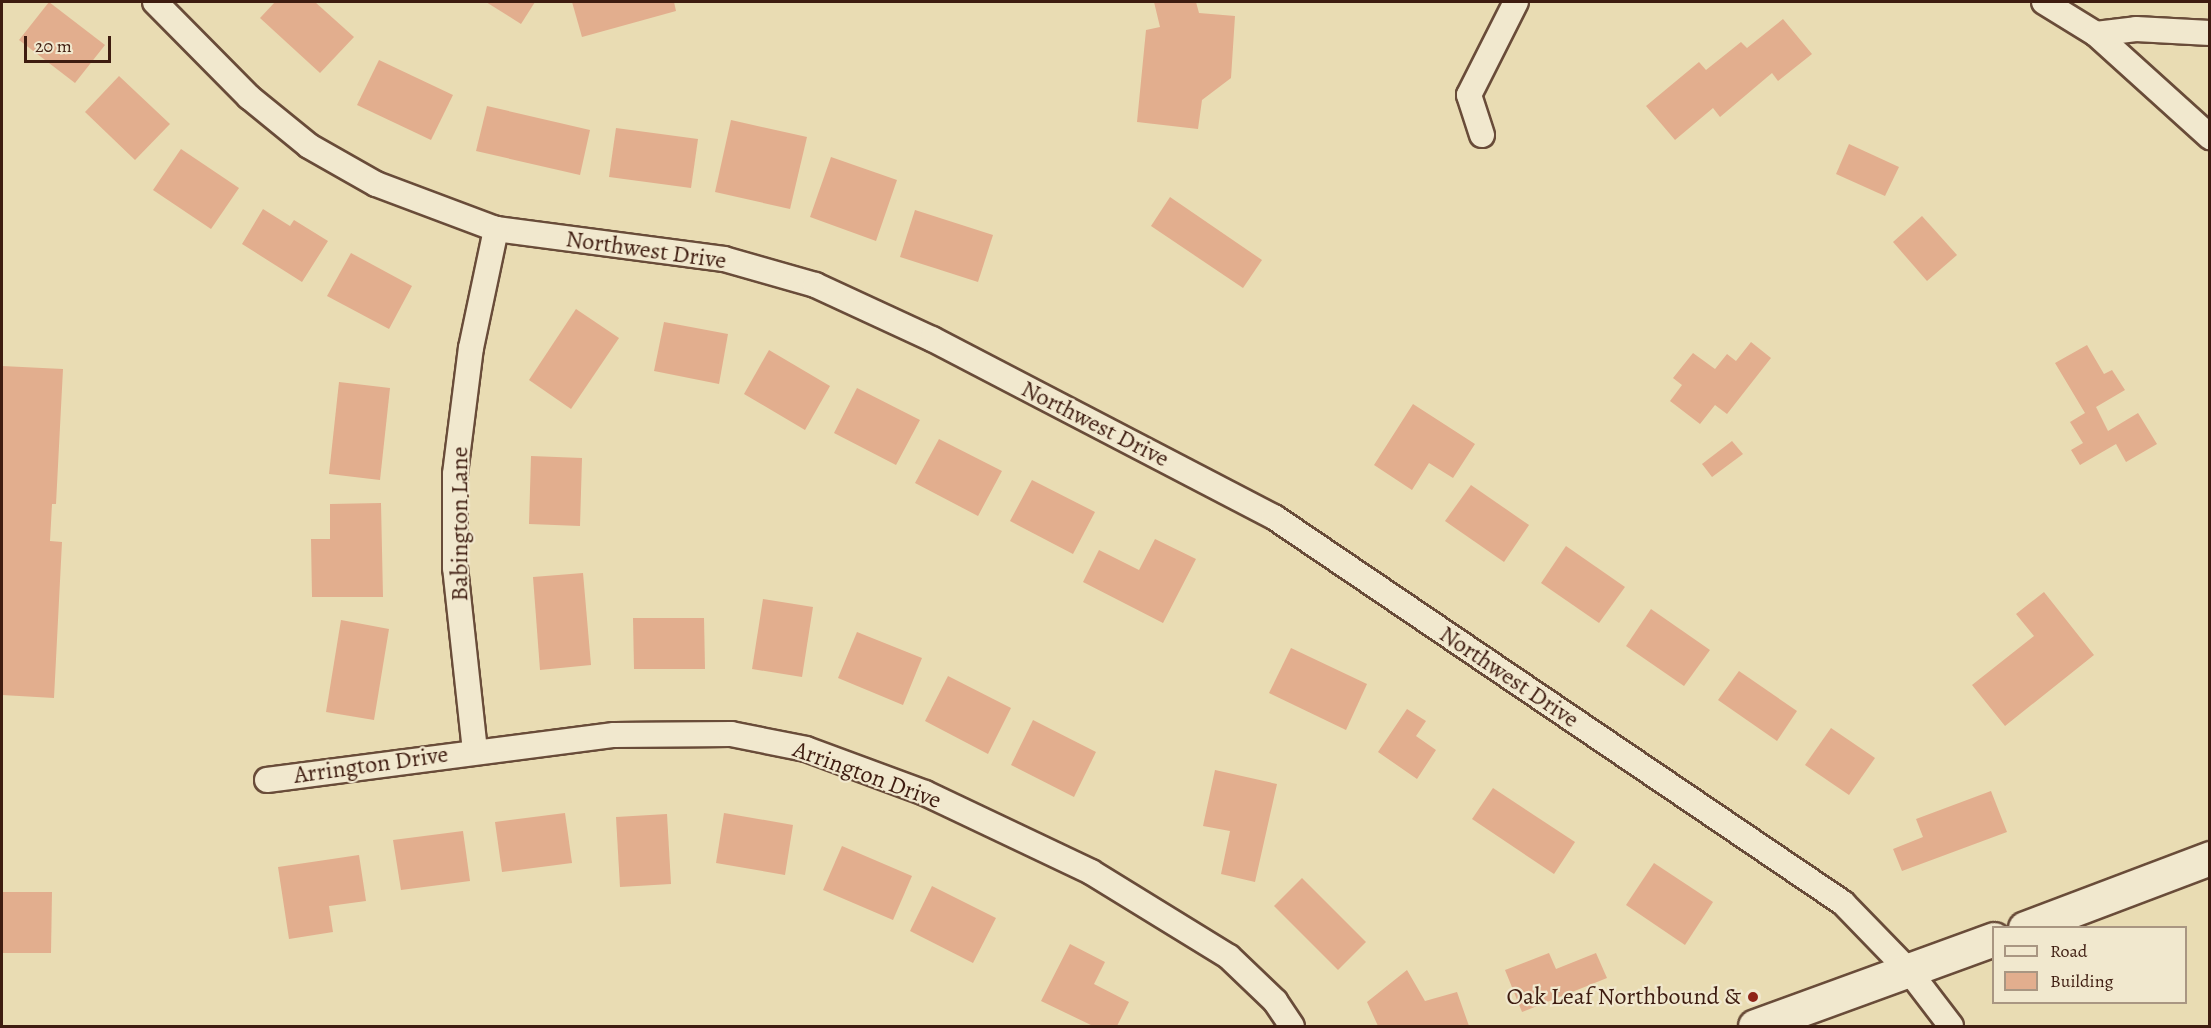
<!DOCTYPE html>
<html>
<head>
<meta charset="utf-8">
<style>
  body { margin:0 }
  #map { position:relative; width:2211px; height:1028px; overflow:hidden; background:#e9dcb3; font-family:Alegreya,serif }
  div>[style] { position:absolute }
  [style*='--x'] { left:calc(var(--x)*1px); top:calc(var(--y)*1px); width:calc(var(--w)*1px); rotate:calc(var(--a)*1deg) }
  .building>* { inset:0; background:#e2ae8e }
  .roads { filter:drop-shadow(2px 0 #694c39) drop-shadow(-2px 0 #694c39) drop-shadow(0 2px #694c39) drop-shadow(0 -2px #694c39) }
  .street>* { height:24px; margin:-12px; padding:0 12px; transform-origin:12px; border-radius:12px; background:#f1e8ce }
  .secondary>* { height:33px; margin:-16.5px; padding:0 16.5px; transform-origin:16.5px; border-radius:16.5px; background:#f1e8ce }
  .dots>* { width:16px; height:16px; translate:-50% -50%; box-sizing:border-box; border:3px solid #f1e8ce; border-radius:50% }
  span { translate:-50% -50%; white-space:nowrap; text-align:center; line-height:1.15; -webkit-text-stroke:4.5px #f1e8ce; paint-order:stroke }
  .street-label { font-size:24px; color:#3e1c10 }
  .poi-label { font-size:24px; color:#3e1c10 }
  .right { translate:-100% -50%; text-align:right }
  .frame { position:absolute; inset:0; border:3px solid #3e1c10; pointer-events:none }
  .legend { position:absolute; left:1992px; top:926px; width:195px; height:78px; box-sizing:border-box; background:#f1e8ce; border:2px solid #a99682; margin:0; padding:8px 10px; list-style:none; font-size:18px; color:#3e1c10 }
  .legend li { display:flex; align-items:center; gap:12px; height:30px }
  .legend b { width:30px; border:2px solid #a99682 }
  .scale { position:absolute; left:24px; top:36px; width:87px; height:27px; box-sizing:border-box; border:3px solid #3e1c10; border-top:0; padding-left:8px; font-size:18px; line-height:21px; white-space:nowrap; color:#3e1c10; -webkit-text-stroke:4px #f1e8ce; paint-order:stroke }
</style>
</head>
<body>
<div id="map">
  <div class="building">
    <div style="clip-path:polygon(49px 2px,105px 45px,75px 83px,19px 40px)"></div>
    <div style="clip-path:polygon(275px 2px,315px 2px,354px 37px,320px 73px,260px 18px)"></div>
    <div style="clip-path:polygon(486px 2px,535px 2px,521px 24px)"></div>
    <div style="clip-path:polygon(572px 2px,674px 2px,676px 11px,582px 37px)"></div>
    <div style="clip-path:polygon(1154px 2px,1196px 2px,1199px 13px,1235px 16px,1231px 78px,1202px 100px,1198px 129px,1137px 122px,1146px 30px,1160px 27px)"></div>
    <div style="clip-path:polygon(1783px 19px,1812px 54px,1778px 81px,1772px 73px,1720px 117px,1713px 108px,1675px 140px,1646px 106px,1699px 62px,1706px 70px,1741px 42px,1747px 48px)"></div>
    <div style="clip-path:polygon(379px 60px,453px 95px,431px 140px,357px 105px)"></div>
    <div style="clip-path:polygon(119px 76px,170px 124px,135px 160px,85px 112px)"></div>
    <div style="clip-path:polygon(487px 106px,590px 130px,580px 175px,476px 151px)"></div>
    <div style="clip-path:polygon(731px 120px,807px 137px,790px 209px,715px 192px)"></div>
    <div style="clip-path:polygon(616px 128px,698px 139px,691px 188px,609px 177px)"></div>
    <div style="clip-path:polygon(1849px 144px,1899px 167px,1885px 196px,1836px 174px)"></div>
    <div style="clip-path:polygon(181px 149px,239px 188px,211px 229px,153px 190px)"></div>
    <div style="clip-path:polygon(831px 157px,897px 180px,876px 241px,810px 217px)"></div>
    <div style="clip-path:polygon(1170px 197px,1262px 260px,1243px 288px,1151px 226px)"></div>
    <div style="clip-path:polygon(263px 209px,290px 226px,294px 220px,328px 241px,302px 282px,242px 244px)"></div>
    <div style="clip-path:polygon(915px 210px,993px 235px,978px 282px,900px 257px)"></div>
    <div style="clip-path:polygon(1922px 216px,1957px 255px,1927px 281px,1893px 242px)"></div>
    <div style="clip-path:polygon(351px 253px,412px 286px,389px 329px,327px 296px)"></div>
    <div style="clip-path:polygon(576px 309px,619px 338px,571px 409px,529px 380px)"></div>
    <div style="clip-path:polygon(664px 322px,728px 334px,719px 384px,654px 371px)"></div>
    <div style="clip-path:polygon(1751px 342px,1771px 358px,1727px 414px,1715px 405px,1700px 424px,1670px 401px,1682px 385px,1673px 378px,1693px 353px,1715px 369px,1727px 354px,1736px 361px)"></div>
    <div style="clip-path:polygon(2087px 345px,2104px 374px,2112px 370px,2125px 390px,2096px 407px,2108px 431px,2138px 413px,2157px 444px,2126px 462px,2116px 444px,2080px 465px,2071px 450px,2083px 443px,2070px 422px,2085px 413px,2055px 363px)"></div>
    <div style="clip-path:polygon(769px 350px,830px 386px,805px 430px,744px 394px)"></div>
    <div style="clip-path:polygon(2px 366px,63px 369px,56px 504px,52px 504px,50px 541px,62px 542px,54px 698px,2px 695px)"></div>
    <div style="clip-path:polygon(339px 382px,390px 388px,380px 480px,329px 474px)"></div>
    <div style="clip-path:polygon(857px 388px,920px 420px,896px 465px,834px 433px)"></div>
    <div style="clip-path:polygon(1413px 404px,1475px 444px,1453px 478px,1429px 463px,1412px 490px,1374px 465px)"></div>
    <div style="clip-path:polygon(939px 439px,1002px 471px,978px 516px,915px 483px)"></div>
    <div style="clip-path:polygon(1732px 441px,1743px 454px,1712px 477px,1702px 464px)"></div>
    <div style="clip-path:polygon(531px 456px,582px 458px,580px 526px,529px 524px)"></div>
    <div style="clip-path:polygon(1032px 480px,1095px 512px,1073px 554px,1010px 521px)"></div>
    <div style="clip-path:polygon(1471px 485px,1529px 525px,1504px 562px,1445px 521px)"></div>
    <div style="clip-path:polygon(381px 503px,383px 597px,312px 597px,311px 539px,330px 539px,330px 504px)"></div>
    <div style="clip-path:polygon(1155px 539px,1196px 559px,1163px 623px,1083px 582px,1099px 550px,1139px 570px)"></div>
    <div style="clip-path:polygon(1566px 546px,1625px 587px,1599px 623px,1541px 583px)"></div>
    <div style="clip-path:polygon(583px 573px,591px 665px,540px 670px,533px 577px)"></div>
    <div style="clip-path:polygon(2044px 592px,2094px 655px,2005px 726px,1972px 685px,2034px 636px,2016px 614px)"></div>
    <div style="clip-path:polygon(763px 599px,813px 607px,802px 677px,752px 669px)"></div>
    <div style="clip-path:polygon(1651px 609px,1710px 650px,1684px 686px,1626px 646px)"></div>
    <div style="clip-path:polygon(633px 618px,704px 618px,705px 669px,634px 669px)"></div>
    <div style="clip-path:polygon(341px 620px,389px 629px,374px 720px,326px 712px)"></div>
    <div style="clip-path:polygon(857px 632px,922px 658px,903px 705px,838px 678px)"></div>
    <div style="clip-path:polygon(1291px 648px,1367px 684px,1346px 730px,1269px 693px)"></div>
    <div style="clip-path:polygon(1739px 671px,1797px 711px,1777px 741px,1718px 700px)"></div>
    <div style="clip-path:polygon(948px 676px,1011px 708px,988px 754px,925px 721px)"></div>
    <div style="clip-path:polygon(1407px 709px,1426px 721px,1416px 736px,1436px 750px,1417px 779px,1378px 752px)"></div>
    <div style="clip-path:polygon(1033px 720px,1096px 752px,1074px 797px,1011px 765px)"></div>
    <div style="clip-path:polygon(1831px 728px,1875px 758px,1849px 795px,1805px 765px)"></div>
    <div style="clip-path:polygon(1215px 770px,1277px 784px,1255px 882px,1221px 874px,1230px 831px,1203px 826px)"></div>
    <div style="clip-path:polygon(1493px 788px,1575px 842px,1554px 874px,1472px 819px)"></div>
    <div style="clip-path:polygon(1991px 791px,2007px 832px,1902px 871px,1893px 849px,1923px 837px,1916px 819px)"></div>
    <div style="clip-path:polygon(565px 813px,572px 863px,502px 872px,495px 822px)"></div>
    <div style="clip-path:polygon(724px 813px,793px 825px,785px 875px,716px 863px)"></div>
    <div style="clip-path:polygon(667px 814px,671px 884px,620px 887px,616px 817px)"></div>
    <div style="clip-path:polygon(463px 831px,470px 881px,401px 890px,393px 840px)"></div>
    <div style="clip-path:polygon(842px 846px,912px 876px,893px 920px,823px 890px)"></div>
    <div style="clip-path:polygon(359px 855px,366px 901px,329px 906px,333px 932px,289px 939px,278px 867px)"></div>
    <div style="clip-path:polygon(1654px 863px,1713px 902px,1685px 945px,1626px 905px)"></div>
    <div style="clip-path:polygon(1302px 878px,1366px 942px,1338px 970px,1274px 906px)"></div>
    <div style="clip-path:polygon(932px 886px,996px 918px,973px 963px,910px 931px)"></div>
    <div style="clip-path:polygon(2px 892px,52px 892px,51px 953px,2px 953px)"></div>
    <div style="clip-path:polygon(1070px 944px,1105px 962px,1094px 984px,1129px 1002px,1117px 1026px,1093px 1026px,1041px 1001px)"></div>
    <div style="clip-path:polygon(1549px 953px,1556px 969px,1596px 953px,1607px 978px,1522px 1012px,1505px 970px)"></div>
    <div style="clip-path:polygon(1407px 970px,1425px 1001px,1457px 992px,1469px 1026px,1378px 1026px,1367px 1002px)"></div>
  </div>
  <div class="roads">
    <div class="street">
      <div style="--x:155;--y:2;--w:134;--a:45.3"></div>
      <div style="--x:249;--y:97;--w:77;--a:39.2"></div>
      <div style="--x:309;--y:146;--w:77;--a:29.6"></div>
      <div style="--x:376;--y:184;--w:128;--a:20.6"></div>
      <div style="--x:496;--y:229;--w:230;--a:7.5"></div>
      <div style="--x:724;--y:259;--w:95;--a:15.9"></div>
      <div style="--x:815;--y:285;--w:129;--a:24.8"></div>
      <div style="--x:932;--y:339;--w:386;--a:27.5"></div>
      <div style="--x:1274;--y:517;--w:688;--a:34.15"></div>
      <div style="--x:1843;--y:903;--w:95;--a:45.9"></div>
      <div style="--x:1909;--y:971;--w:69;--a:52.6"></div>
      <div style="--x:2044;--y:2;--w:61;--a:31.6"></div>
      <div style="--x:2096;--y:34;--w:154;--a:42.1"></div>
      <div style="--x:2096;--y:34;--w:40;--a:-7.1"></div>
      <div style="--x:2136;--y:29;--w:74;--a:3.1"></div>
      <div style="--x:1482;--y:135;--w:42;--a:-108"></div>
      <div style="--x:1469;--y:95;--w:104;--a:-63.2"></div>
      <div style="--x:475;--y:751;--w:184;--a:-96.2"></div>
      <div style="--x:455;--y:568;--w:94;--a:-90"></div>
      <div style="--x:455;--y:474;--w:127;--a:-82.8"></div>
      <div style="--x:471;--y:348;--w:122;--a:-78.1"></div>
      <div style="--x:267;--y:780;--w:350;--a:-7.4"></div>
      <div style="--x:614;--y:735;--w:117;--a:-0.5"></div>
      <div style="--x:731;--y:734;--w:76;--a:11.3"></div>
      <div style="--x:806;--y:749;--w:127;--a:20.3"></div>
      <div style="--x:925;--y:793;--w:184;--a:25.4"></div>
      <div style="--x:1091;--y:872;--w:162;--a:31.6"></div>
      <div style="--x:1229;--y:957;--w:64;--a:43.7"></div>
      <div style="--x:1275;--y:1001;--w:30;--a:56"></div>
    </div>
    <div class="secondary">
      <div style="--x:2025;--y:928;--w:198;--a:-20.7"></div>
      <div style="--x:1755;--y:1026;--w:254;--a:-20"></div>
    </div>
  </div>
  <div class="dots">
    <div style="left:1753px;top:997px;background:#8f2418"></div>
  </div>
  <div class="street-label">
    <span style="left:646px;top:250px;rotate:8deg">Northwest Drive</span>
    <span style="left:1095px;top:424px;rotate:27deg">Northwest Drive</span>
    <span style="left:460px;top:524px;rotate:-90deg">Babington Lane</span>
    <span style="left:1509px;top:677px;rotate:34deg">Northwest Drive</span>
    <span style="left:371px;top:765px;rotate:-8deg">Arrington Drive</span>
    <span style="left:867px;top:775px;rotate:20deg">Arrington Drive</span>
  </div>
  <div class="poi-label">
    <span class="right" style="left:1741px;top:997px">Oak Leaf Northbound &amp;</span>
  </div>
  <div class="frame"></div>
  <ul class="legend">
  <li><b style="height:8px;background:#f1e8ce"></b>Road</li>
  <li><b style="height:16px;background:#e2ae8e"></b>Building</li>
  </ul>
  <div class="scale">20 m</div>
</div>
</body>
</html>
